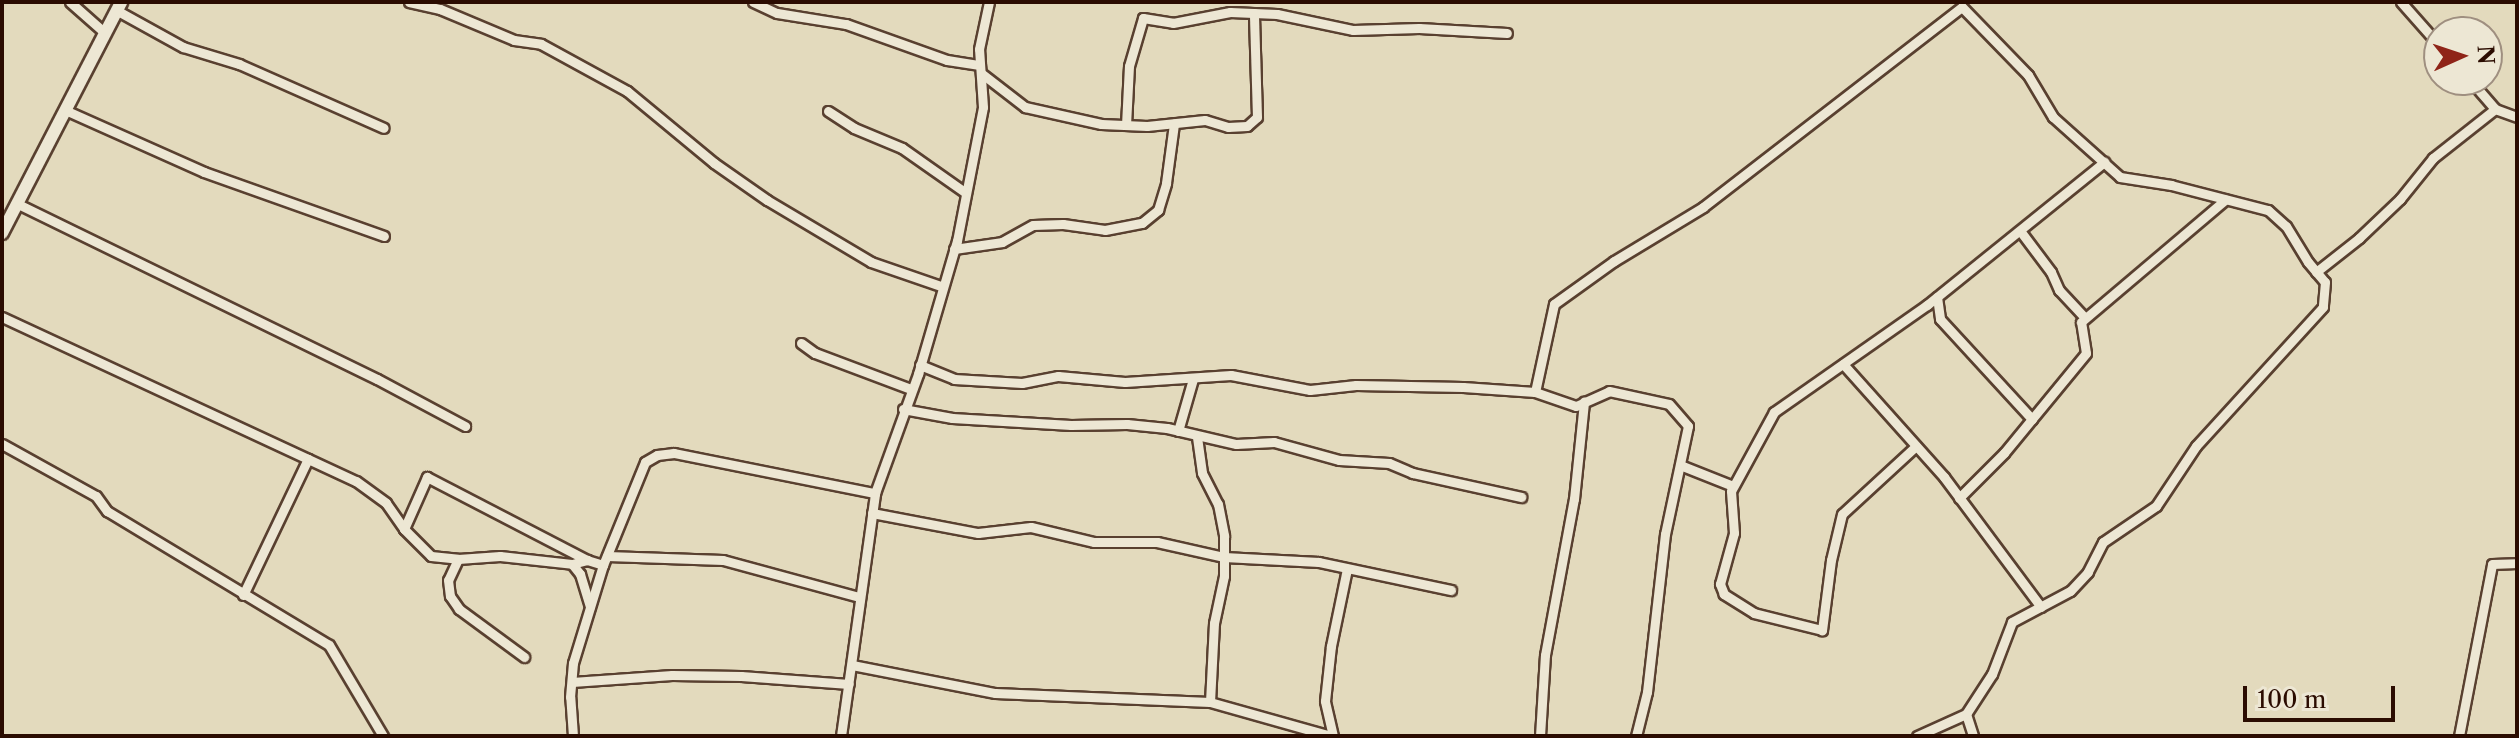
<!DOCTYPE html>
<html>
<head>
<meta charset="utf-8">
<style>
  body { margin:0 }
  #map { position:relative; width:2519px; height:738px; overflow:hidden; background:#e3dabd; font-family:"Libre Caslon Text",serif }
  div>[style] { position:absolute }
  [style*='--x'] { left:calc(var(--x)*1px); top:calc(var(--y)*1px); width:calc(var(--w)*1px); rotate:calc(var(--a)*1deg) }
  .roads { filter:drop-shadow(2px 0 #594030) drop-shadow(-2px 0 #594030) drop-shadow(0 2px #594030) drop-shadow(0 -2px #594030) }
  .minor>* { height:9px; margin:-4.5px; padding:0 4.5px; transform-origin:4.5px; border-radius:4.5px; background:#ede7d4 }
  .tertiary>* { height:12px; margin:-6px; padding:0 6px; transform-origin:6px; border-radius:6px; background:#ede7d4 }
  span { translate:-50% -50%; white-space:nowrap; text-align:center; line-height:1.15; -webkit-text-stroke:6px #ede7d4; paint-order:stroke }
  .frame { position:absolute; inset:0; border:4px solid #2b0c01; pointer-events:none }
  .north { position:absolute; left:2423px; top:16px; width:80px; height:80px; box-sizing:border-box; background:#ede7d4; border:2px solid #9f8f80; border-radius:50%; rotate:87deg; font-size:22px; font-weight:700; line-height:32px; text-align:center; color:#2b0c01 }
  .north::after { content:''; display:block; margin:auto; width:28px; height:36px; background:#8f2418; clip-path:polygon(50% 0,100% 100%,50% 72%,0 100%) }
  .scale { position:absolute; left:2243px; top:686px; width:152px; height:36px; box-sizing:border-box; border:4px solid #2b0c01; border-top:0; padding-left:10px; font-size:24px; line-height:28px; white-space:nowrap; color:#2b0c01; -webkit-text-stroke:6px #ede7d4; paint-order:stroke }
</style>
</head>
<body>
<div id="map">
  <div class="roads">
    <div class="minor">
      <div style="--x:70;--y:2;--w:45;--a:41.4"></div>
      <div style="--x:409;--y:2;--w:32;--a:13"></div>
      <div style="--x:440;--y:9;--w:80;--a:22.7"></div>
      <div style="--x:514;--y:40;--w:27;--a:8"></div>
      <div style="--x:541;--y:44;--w:98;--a:28.7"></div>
      <div style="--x:627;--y:91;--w:113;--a:39.6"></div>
      <div style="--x:714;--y:163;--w:65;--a:34.9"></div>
      <div style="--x:767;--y:200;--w:121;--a:30.8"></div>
      <div style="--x:871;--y:262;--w:76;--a:19.1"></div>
      <div style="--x:753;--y:2;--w:26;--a:25"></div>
      <div style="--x:777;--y:13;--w:70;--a:9.1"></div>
      <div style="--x:846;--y:24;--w:107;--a:19.6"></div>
      <div style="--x:947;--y:60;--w:33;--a:9"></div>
      <div style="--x:2401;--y:2;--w:57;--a:48.5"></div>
      <div style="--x:116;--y:10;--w:77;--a:28.9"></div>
      <div style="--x:183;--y:47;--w:59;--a:16.9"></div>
      <div style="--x:239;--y:64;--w:158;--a:23.8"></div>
      <div style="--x:981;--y:73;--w:56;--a:37.7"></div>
      <div style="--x:1025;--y:107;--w:78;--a:12.6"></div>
      <div style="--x:1101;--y:124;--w:46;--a:2.5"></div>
      <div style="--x:1147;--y:126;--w:58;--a:-5.9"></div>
      <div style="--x:1205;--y:120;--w:24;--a:17"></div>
      <div style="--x:1228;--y:127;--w:19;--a:-3"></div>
      <div style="--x:1247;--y:126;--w:13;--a:-42"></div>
      <div style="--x:1257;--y:117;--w:104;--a:-91.7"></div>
      <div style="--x:2470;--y:80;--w:38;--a:49"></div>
      <div style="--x:2495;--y:109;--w:23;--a:20"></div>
      <div style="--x:65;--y:110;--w:152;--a:24"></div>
      <div style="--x:204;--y:172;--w:191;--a:19.6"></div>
      <div style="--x:828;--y:111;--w:31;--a:33"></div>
      <div style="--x:854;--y:128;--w:52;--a:22.6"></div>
      <div style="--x:902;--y:148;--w:78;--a:35.1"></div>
      <div style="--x:1126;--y:125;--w:59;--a:-87.1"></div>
      <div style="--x:1129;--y:66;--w:50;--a:-73.7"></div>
      <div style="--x:1143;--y:18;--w:30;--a:9"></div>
      <div style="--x:1173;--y:23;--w:58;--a:-10.9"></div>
      <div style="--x:1230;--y:12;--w:47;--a:2.4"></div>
      <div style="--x:1277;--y:14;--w:78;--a:11.9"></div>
      <div style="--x:1353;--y:30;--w:66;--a:-1.7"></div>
      <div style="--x:1419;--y:28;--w:88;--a:3.3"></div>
      <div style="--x:18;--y:204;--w:399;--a:26"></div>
      <div style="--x:377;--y:379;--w:100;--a:28.1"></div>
      <div style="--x:2021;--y:232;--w:50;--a:53.1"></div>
      <div style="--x:2051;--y:272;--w:20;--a:66"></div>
      <div style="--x:2059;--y:290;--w:38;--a:47"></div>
      <div style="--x:954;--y:249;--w:49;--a:-8.3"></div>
      <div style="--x:1002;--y:242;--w:35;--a:-29"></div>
      <div style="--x:1033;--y:225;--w:30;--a:-2"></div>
      <div style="--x:1063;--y:224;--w:42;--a:8.1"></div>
      <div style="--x:1105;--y:230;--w:38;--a:-11"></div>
      <div style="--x:1142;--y:223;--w:21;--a:-39"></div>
      <div style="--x:1158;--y:210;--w:28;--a:-73"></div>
      <div style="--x:1166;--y:183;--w:60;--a:-82.3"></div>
      <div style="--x:2316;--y:272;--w:55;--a:-38.3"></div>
      <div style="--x:2359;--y:238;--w:57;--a:-43.6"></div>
      <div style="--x:2400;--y:199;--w:53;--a:-51.2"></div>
      <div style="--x:2433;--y:158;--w:79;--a:-38.3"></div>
      <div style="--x:1937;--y:297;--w:22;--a:82"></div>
      <div style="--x:1940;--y:319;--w:136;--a:47.4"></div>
      <div style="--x:2;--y:317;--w:390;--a:24.9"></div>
      <div style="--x:356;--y:481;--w:37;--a:36"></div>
      <div style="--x:386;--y:503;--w:32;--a:55"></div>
      <div style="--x:404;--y:529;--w:38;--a:45"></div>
      <div style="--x:431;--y:556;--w:27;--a:6"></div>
      <div style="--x:458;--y:559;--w:23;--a:115"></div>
      <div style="--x:448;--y:580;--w:16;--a:83"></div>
      <div style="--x:450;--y:596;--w:16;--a:55"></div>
      <div style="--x:459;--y:609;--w:81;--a:36.4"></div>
      <div style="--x:801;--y:343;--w:17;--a:36"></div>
      <div style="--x:815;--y:353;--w:103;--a:20.6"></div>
      <div style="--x:1843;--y:364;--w:152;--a:48.2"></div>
      <div style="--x:1944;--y:477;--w:162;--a:53.3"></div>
      <div style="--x:920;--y:365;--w:37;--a:22"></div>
      <div style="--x:954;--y:379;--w:68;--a:3.4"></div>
      <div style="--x:1022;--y:383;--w:37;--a:-11"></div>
      <div style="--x:1058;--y:376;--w:67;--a:5.1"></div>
      <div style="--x:1125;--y:382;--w:106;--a:-3.8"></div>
      <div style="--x:1231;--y:375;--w:80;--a:10.8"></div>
      <div style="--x:1310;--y:390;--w:46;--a:-6.2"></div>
      <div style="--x:1356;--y:385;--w:107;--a:1.1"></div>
      <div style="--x:1463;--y:387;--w:72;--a:4"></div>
      <div style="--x:1535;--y:392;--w:43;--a:18.9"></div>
      <div style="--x:1576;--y:406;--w:36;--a:-24"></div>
      <div style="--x:1609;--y:391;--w:61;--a:12.2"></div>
      <div style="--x:1669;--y:404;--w:29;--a:49"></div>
      <div style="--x:1688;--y:426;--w:110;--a:102"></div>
      <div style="--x:1665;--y:534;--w:159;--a:96.5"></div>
      <div style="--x:1647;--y:692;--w:45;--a:104"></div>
      <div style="--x:1535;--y:392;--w:90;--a:-77.8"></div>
      <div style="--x:1554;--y:304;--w:74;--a:-35.6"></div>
      <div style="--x:1614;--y:261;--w:104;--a:-31.2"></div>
      <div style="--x:1703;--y:207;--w:327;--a:-37.7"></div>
      <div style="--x:1962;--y:7;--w:95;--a:45.9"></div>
      <div style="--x:2028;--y:75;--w:49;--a:59.2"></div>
      <div style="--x:2053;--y:117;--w:90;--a:41.8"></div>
      <div style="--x:2120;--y:177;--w:52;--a:8.9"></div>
      <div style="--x:2171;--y:185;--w:100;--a:14.5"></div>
      <div style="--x:2268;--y:210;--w:24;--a:42"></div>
      <div style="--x:2286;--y:226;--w:42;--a:58.6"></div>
      <div style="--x:2308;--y:262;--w:26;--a:50"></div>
      <div style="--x:2325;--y:282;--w:25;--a:95"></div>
      <div style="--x:2323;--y:307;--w:188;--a:132.4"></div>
      <div style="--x:2196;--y:446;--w:72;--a:123.7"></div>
      <div style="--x:2156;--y:506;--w:64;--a:145.8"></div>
      <div style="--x:2103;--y:542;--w:34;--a:117"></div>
      <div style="--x:2088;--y:572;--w:26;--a:133"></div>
      <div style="--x:2070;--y:591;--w:66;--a:151.9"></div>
      <div style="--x:2012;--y:622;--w:56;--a:111"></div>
      <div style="--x:1992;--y:674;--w:48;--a:123"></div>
      <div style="--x:1966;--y:714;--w:23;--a:72"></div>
      <div style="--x:903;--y:409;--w:50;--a:10.4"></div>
      <div style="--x:952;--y:418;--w:119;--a:3.4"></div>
      <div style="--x:1071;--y:425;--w:56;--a:-1"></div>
      <div style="--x:1127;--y:424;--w:40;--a:5.7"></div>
      <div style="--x:1167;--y:428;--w:71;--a:13.1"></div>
      <div style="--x:1236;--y:444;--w:38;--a:-3"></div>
      <div style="--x:1274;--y:442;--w:67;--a:15.5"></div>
      <div style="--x:1339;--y:460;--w:50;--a:3.4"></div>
      <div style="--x:1389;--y:463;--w:26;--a:23"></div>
      <div style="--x:1413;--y:473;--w:111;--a:12.5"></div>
      <div style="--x:1178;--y:431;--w:54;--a:-73.9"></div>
      <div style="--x:1197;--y:437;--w:36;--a:82"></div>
      <div style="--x:1202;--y:473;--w:35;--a:63"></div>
      <div style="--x:1218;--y:504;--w:33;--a:79"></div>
      <div style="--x:1224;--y:536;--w:40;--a:90"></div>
      <div style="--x:1224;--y:576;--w:48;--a:102"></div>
      <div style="--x:1214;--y:623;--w:79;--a:92.9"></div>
      <div style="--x:2;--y:444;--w:107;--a:29"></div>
      <div style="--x:96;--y:496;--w:19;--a:54"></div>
      <div style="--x:107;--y:511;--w:259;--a:31.1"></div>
      <div style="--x:329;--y:645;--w:106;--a:59.3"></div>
      <div style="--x:1916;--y:446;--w:100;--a:137.4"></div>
      <div style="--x:1842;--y:514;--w:47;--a:103.4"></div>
      <div style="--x:1831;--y:560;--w:71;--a:97.3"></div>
      <div style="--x:1822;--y:630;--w:70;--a:-166"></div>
      <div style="--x:1754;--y:613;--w:36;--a:-148"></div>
      <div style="--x:1724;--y:594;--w:11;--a:-112"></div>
      <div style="--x:1720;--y:584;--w:53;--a:-74.6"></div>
      <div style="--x:1734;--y:533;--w:42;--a:-94.1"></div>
      <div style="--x:1731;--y:491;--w:90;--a:-61.4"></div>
      <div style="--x:1774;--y:412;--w:187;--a:-35"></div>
      <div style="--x:1927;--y:305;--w:228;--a:-38.9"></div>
      <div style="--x:1680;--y:465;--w:57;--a:21.6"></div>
      <div style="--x:1959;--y:498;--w:64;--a:-45"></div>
      <div style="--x:2004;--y:453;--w:129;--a:-50.6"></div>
      <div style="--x:2086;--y:353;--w:31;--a:-99"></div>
      <div style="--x:2081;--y:322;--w:189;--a:-40.3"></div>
      <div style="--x:872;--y:513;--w:108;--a:10.7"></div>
      <div style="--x:978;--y:533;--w:53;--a:-6.5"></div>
      <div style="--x:1031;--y:527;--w:65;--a:13.4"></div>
      <div style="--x:1094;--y:542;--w:63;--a:0"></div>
      <div style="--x:1157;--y:542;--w:69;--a:12.6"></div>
      <div style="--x:1224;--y:557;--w:95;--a:3"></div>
      <div style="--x:1319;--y:562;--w:135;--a:12"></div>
      <div style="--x:404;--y:529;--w:57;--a:-66.1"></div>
      <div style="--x:427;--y:477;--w:180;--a:27.4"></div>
      <div style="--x:607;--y:556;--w:116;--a:2"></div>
      <div style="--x:723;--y:560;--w:141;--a:15.2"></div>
      <div style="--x:458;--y:559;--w:42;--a:-4.1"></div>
      <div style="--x:500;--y:556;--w:72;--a:6.3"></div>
      <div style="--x:572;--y:564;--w:16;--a:-15"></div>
      <div style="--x:587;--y:560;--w:17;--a:17"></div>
      <div style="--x:572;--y:564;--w:13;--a:51"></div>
      <div style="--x:580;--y:574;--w:34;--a:73"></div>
      <div style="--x:243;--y:595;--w:151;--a:-64.5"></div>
      <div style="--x:852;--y:665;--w:146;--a:11.1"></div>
      <div style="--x:995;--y:693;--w:215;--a:2.4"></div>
      <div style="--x:1210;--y:702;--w:126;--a:15.7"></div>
      <div style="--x:572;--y:682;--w:100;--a:-4"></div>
      <div style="--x:672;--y:675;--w:69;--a:0.8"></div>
      <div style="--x:741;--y:676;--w:108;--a:4.2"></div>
      <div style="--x:573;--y:736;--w:39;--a:-94"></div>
      <div style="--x:570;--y:697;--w:34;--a:-85"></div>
      <div style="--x:573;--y:663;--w:102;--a:-73"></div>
      <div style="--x:603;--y:565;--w:111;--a:-67.8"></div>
      <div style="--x:645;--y:462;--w:14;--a:-30"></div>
      <div style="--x:657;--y:455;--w:17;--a:-7"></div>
      <div style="--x:674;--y:453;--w:205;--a:11.3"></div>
      <div style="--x:841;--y:736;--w:245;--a:-82"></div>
      <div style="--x:875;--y:493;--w:127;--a:-70.1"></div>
      <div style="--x:918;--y:374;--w:139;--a:-73.7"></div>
      <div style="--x:957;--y:241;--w:136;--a:-79"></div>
      <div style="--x:983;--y:107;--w:58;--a:-93.9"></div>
      <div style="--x:979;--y:49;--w:48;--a:-78"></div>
      <div style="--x:1333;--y:736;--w:36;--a:-103"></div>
      <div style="--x:1325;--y:701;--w:55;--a:-83.8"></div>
      <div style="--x:1331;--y:646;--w:79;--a:-78.3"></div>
      <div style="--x:1540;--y:736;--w:81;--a:-86.5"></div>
      <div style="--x:1545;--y:655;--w:159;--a:-79.5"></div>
      <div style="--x:1574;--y:499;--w:98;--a:-84.1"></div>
      <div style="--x:1917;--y:736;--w:54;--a:-24.2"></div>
      <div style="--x:2459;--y:736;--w:175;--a:-79.1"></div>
      <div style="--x:2492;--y:564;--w:25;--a:-2"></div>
    </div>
    <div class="tertiary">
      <div style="--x:2;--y:233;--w:260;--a:-62.7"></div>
    </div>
  </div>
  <div class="frame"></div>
  <div class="north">N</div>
  <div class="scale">100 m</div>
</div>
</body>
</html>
